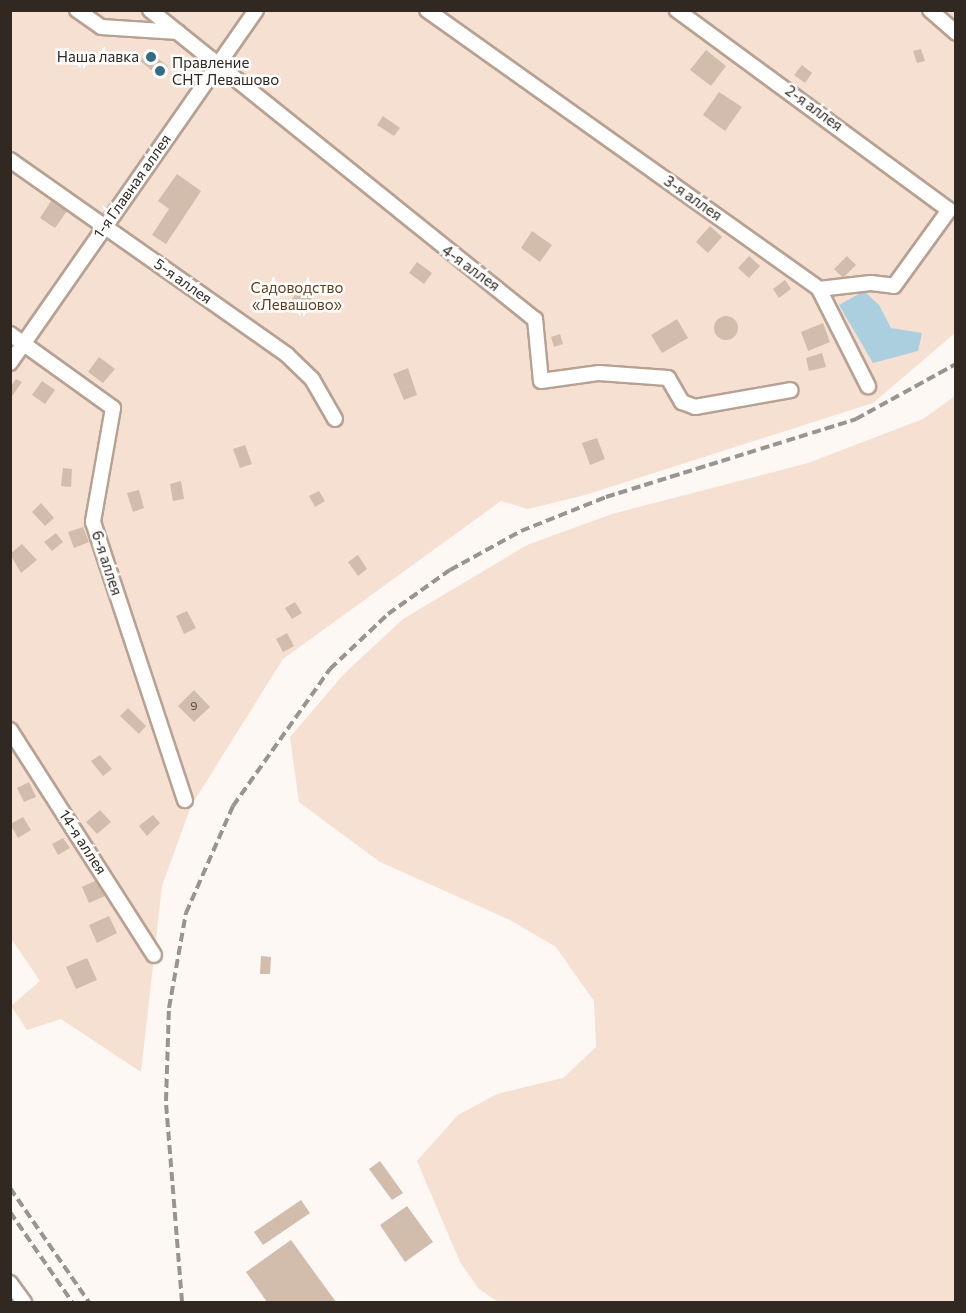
<!DOCTYPE html>
<html>
<head>
<meta charset="utf-8">
<style>
  body { margin:0 }
  #map { position:relative; width:966px; height:1313px; overflow:hidden; background:#fdf8f4; font-family:Commissioner,sans-serif }
  div>[style] { position:absolute }
  [style*='--x'] { left:calc(var(--x)*1px); top:calc(var(--y)*1px); width:calc(var(--w)*1px); rotate:calc(var(--a)*1deg) }
  .green>* { inset:0; background:#f5e0d2 }
  .water>* { inset:0; background:#accfe0 }
  .building>* { inset:0; background:#d2bcac }
  .round { border-radius:50% }
  .roads { filter:drop-shadow(2px 0 #b7a192) drop-shadow(-2px 0 #b7a192) drop-shadow(0 2px #b7a192) drop-shadow(0 -2px #b7a192) }
  .minor>* { height:14px; margin:-7px; padding:0 7px; transform-origin:7px; border-radius:7px; background:#fff }
  .rail>* { height:4px; margin-top:-2px; transform-origin:0; background:repeating-linear-gradient(90deg,#9a948e 0 9px,transparent 0 13.5px) }
  .dots>* { width:16px; height:16px; translate:-50% -50%; box-sizing:border-box; border:3px solid #fff; border-radius:50% }
  span { translate:-50% -50%; white-space:nowrap; text-align:center; line-height:1.15; -webkit-text-stroke:5px #fff; paint-order:stroke }
  .number-label { font-size:12px; color:#584d44 }
  .number-label span { -webkit-text-stroke-width:0 }
  .poi-label { font-size:15px; color:#302821 }
  .right { translate:-100% -50%; text-align:right }
  .left { translate:0 -50%; text-align:left }
  .street-label { font-size:15px; color:#302821 }
  .park-label { font-size:15px; color:#643b1a }
  .frame { position:absolute; inset:0; border:12px solid #302821; pointer-events:none }
</style>
</head>
<body>
<div id="map">
  <div class="green">
    <div style="clip-path:polygon(10px 11px,955px 11px,955px 333px,873px 403px,585px 495px,528px 509px,501px 501px,283px 659px,191px 806px,162px 886px,141px 1072px,61px 1019px,27px 1030px,11px 1006px,40px 981px,10px 937px)"></div>
    <div style="clip-path:polygon(955px 396px,955px 1302px,498px 1302px,479px 1289px,460px 1262px,417px 1161px,458px 1115px,497px 1094px,563px 1078px,596px 1047px,594px 1001px,556px 947px,510px 920px,380px 862px,299px 802px,290px 737px,344px 674px,403px 619px,527px 545px,612px 514px,808px 463px,923px 419px)"></div>
  </div>
  <div class="water">
    <div style="clip-path:polygon(864px 291px,879px 305px,891px 328px,922px 333px,918px 351px,873px 363px,839px 305px)"></div>
  </div>
  <div class="building">
    <div style="clip-path:polygon(921px 49px,925px 61px,917px 63px,913px 51px)"></div>
    <div style="clip-path:polygon(706px 50px,726px 66px,711px 86px,690px 70px)"></div>
    <div style="clip-path:polygon(148px 51px,168px 66px,160px 77px,140px 61px)"></div>
    <div style="clip-path:polygon(802px 65px,812px 73px,805px 83px,794px 75px)"></div>
    <div style="clip-path:polygon(719px 92px,742px 107px,725px 131px,703px 115px)"></div>
    <div style="clip-path:polygon(383px 116px,400px 128px,394px 136px,377px 125px)"></div>
    <div style="clip-path:polygon(177px 174px,201px 191px,166px 244px,152px 235px,169px 209px,158px 201px)"></div>
    <div style="clip-path:polygon(51px 201px,67px 211px,55px 228px,40px 218px)"></div>
    <div style="clip-path:polygon(710px 226px,722px 237px,708px 253px,696px 242px)"></div>
    <div style="clip-path:polygon(532px 231px,552px 245px,540px 262px,521px 248px)"></div>
    <div style="clip-path:polygon(749px 256px,760px 266px,749px 278px,738px 268px)"></div>
    <div style="clip-path:polygon(847px 256px,856px 265px,843px 278px,834px 269px)"></div>
    <div style="clip-path:polygon(417px 262px,432px 273px,424px 284px,409px 273px)"></div>
    <div style="clip-path:polygon(785px 280px,791px 289px,779px 298px,773px 289px)"></div>
    <div style="clip-path:polygon(300px 289px,313px 300px,305px 309px,292px 299px)"></div>
    <div class="round" style="left:714px;top:316px;width:24px;height:24px"></div>
    <div style="clip-path:polygon(677px 319px,688px 338px,662px 353px,651px 335px)"></div>
    <div style="clip-path:polygon(823px 323px,830px 342px,808px 351px,801px 332px)"></div>
    <div style="clip-path:polygon(560px 334px,563px 344px,554px 347px,551px 337px)"></div>
    <div style="clip-path:polygon(822px 353px,826px 367px,809px 371px,806px 358px)"></div>
    <div style="clip-path:polygon(99px 357px,115px 369px,103px 383px,88px 372px)"></div>
    <div style="clip-path:polygon(408px 368px,417px 395px,404px 400px,393px 374px)"></div>
    <div style="clip-path:polygon(16px 379px,22px 382px,10px 399px,10px 387px)"></div>
    <div style="clip-path:polygon(42px 381px,55px 390px,45px 404px,32px 395px)"></div>
    <div style="clip-path:polygon(597px 438px,605px 459px,590px 465px,582px 443px)"></div>
    <div style="clip-path:polygon(245px 445px,252px 464px,240px 468px,233px 449px)"></div>
    <div style="clip-path:polygon(63px 468px,72px 469px,71px 487px,61px 486px)"></div>
    <div style="clip-path:polygon(181px 481px,184px 499px,173px 501px,170px 484px)"></div>
    <div style="clip-path:polygon(139px 490px,144px 508px,133px 512px,127px 493px)"></div>
    <div style="clip-path:polygon(319px 491px,325px 501px,315px 507px,309px 496px)"></div>
    <div style="clip-path:polygon(41px 503px,54px 518px,45px 526px,32px 512px)"></div>
    <div style="clip-path:polygon(83px 527px,89px 542px,74px 548px,68px 532px)"></div>
    <div style="clip-path:polygon(56px 533px,63px 542px,52px 551px,44px 542px)"></div>
    <div style="clip-path:polygon(22px 544px,37px 560px,21px 573px,10px 554px)"></div>
    <div style="clip-path:polygon(358px 555px,367px 569px,358px 576px,348px 562px)"></div>
    <div style="clip-path:polygon(295px 602px,302px 613px,292px 619px,285px 608px)"></div>
    <div style="clip-path:polygon(187px 611px,196px 628px,184px 634px,176px 616px)"></div>
    <div style="clip-path:polygon(287px 633px,294px 646px,283px 652px,276px 639px)"></div>
    <div style="clip-path:polygon(194px 690px,210px 707px,194px 722px,178px 706px)"></div>
    <div style="clip-path:polygon(128px 708px,146px 726px,139px 734px,120px 716px)"></div>
    <div style="clip-path:polygon(100px 755px,112px 769px,103px 776px,91px 761px)"></div>
    <div style="clip-path:polygon(29px 782px,36px 797px,24px 802px,17px 788px)"></div>
    <div style="clip-path:polygon(100px 810px,111px 822px,97px 834px,86px 822px)"></div>
    <div style="clip-path:polygon(153px 815px,160px 823px,147px 836px,139px 826px)"></div>
    <div style="clip-path:polygon(23px 817px,31px 830px,18px 838px,10px 824px)"></div>
    <div style="clip-path:polygon(63px 838px,70px 848px,58px 855px,52px 844px)"></div>
    <div style="clip-path:polygon(97px 880px,105px 896px,89px 903px,82px 887px)"></div>
    <div style="clip-path:polygon(109px 916px,117px 933px,97px 943px,89px 925px)"></div>
    <div style="clip-path:polygon(261px 956px,271px 957px,270px 974px,260px 974px)"></div>
    <div style="clip-path:polygon(87px 958px,97px 980px,76px 989px,66px 967px)"></div>
    <div style="clip-path:polygon(380px 1161px,403px 1193px,392px 1200px,369px 1169px)"></div>
    <div style="clip-path:polygon(301px 1200px,310px 1213px,263px 1245px,254px 1232px)"></div>
    <div style="clip-path:polygon(407px 1206px,433px 1242px,405px 1262px,380px 1225px)"></div>
    <div style="clip-path:polygon(291px 1240px,336px 1302px,267px 1302px,246px 1272px)"></div>
  </div>
  <div class="roads">
    <div class="minor">
      <div style="--x:77;--y:10;--w:29;--a:35"></div>
      <div style="--x:101;--y:27;--w:77;--a:3.7"></div>
      <div style="--x:150;--y:10;--w:494;--a:38.8"></div>
      <div style="--x:535;--y:319;--w:62;--a:84.5"></div>
      <div style="--x:541;--y:381;--w:59;--a:-7.9"></div>
      <div style="--x:599;--y:373;--w:69;--a:4.1"></div>
      <div style="--x:668;--y:378;--w:28;--a:60"></div>
      <div style="--x:682;--y:402;--w:14;--a:21"></div>
      <div style="--x:695;--y:407;--w:97;--a:-10"></div>
      <div style="--x:427;--y:10;--w:481;--a:35.4"></div>
      <div style="--x:819;--y:289;--w:52;--a:-6.6"></div>
      <div style="--x:871;--y:283;--w:23;--a:7"></div>
      <div style="--x:894;--y:286;--w:94;--a:-54.1"></div>
      <div style="--x:949;--y:210;--w:338;--a:-143.7"></div>
      <div style="--x:930;--y:10;--w:35;--a:41"></div>
      <div style="--x:10;--y:160;--w:339;--a:35.1"></div>
      <div style="--x:287;--y:355;--w:35;--a:44"></div>
      <div style="--x:312;--y:379;--w:46;--a:60.1"></div>
      <div style="--x:819;--y:289;--w:109;--a:63.2"></div>
      <div style="--x:10;--y:334;--w:127;--a:35.7"></div>
      <div style="--x:113;--y:408;--w:116;--a:100"></div>
      <div style="--x:93;--y:522;--w:293;--a:71.7"></div>
      <div style="--x:10;--y:363;--w:430;--a:-55.1"></div>
      <div style="--x:10;--y:730;--w:267;--a:57.4"></div>
      <div style="--x:10;--y:1283;--w:24;--a:54"></div>
    </div>
  </div>
  <div class="rail">
    <div style="--x:10;--y:1188;--w:139;--a:55.3"></div>
    <div style="--x:10;--y:1212;--w:109;--a:55.4"></div>
    <div style="--x:182;--y:1302;--w:202;--a:-94.6"></div>
    <div style="--x:166;--y:1101;--w:93;--a:-88.2"></div>
    <div style="--x:169;--y:1008;--w:97;--a:-79.9"></div>
    <div style="--x:186;--y:913;--w:117;--a:-66.3"></div>
    <div style="--x:233;--y:806;--w:168;--a:-54.7"></div>
    <div style="--x:330;--y:669;--w:80;--a:-43.5"></div>
    <div style="--x:388;--y:614;--w:76;--a:-35.4"></div>
    <div style="--x:450;--y:570;--w:81;--a:-28.8"></div>
    <div style="--x:521;--y:531;--w:92;--a:-21.8"></div>
    <div style="--x:606;--y:497;--w:262;--a:-17.3"></div>
    <div style="--x:856;--y:419;--w:114;--a:-28.8"></div>
  </div>
  <div class="dots">
    <div style="left:151px;top:57px;background:#336c86"></div>
    <div style="left:160px;top:71px;background:#336c86"></div>
  </div>
  <div class="number-label">
    <span style="left:194px;top:706px">9</span>
  </div>
  <div class="poi-label">
    <span class="right" style="left:139px;top:57px">Наша лавка</span>
    <span class="left" style="left:172px;top:71px">Правление<br>СНТ Левашово</span>
  </div>
  <div class="street-label">
    <span style="left:814px;top:108px;rotate:36deg">2-я аллея</span>
    <span style="left:132px;top:186px;rotate:-55deg">1-я Главная аллея</span>
    <span style="left:693px;top:198px;rotate:35deg">3-я аллея</span>
    <span style="left:471px;top:268px;rotate:36deg">4-я аллея</span>
    <span style="left:183px;top:281px;rotate:35deg">5-я аллея</span>
    <span style="left:107px;top:563px;rotate:72deg">6-я аллея</span>
    <span style="left:83px;top:842px;rotate:57deg">14-я аллея</span>
  </div>
  <div class="park-label">
    <span style="left:297px;top:296px">Садоводство<br>«Левашово»</span>
  </div>
  <div class="frame"></div>
</div>
</body>
</html>
